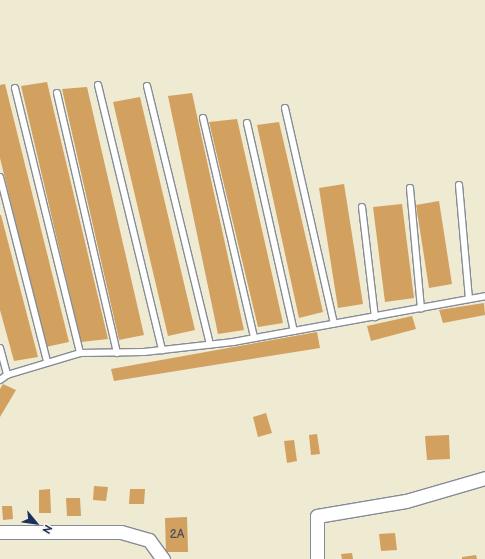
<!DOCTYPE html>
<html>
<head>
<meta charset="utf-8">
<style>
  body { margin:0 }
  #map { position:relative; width:485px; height:559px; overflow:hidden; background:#efead2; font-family:"Balsamiq Sans",sans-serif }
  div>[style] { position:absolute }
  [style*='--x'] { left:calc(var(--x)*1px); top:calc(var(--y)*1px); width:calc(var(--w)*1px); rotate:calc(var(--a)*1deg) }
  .building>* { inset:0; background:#d2a05f }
  .roads { filter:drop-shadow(1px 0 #858c98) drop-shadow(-1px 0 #858c98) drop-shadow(0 1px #858c98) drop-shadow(0 -1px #858c98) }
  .lane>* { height:6px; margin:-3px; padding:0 3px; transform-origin:3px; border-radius:3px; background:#fff }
  .street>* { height:13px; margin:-6.5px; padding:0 6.5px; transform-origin:6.5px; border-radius:6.5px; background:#fff }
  span { translate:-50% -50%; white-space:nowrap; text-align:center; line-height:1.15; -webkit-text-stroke:3px #f7f3e8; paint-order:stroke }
  .number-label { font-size:12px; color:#494b5e }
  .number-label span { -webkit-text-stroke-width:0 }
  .north { position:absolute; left:16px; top:503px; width:40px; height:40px; -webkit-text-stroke:3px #f7f3e8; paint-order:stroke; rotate:119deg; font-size:11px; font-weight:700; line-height:16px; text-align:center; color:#1b2f5e }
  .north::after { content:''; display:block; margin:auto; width:14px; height:18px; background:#1b2f5e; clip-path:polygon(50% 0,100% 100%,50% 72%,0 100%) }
</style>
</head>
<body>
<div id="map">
  <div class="building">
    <div style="clip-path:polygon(47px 82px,108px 339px,81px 342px,21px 86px)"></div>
    <div style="clip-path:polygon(5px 84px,69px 342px,46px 347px,0 158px,0 85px)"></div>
    <div style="clip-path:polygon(87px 87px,144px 335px,119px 340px,62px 89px)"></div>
    <div style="clip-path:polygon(192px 93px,244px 330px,218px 334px,168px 96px)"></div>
    <div style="clip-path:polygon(140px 97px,195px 330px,168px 336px,113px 102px)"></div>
    <div style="clip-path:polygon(237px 119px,283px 323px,258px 327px,209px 122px)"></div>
    <div style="clip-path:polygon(279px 122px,323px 312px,299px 318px,257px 125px)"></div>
    <div style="clip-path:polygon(344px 184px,363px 304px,338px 308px,319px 188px)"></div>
    <div style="clip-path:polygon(439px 201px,452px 284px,429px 288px,416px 205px)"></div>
    <div style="clip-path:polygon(402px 204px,414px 298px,385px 302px,373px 207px)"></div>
    <div style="clip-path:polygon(0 215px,1px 215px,38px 357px,14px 361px,0 310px)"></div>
    <div style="clip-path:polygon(484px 303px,485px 315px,443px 323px,439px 310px)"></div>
    <div style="clip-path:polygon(412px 316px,416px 329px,371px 341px,367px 326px)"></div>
    <div style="clip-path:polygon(317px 332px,320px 348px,114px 381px,111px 369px)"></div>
    <div style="clip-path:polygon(3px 384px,16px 390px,0 417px,0 389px)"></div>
    <div style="clip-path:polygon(266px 413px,272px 433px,258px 437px,253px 417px)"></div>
    <div style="clip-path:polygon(317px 434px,320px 454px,311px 455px,309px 435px)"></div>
    <div style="clip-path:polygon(449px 435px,450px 459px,427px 460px,425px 436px)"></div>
    <div style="clip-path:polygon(294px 440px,297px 461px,287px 463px,284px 441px)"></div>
    <div style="clip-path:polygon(94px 486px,108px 487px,106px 501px,93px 500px)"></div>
    <div style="clip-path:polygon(50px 489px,51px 513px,39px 513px,39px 490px)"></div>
    <div style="clip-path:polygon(130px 489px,145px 489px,144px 504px,129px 504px)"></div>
    <div style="clip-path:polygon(66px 498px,80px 498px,81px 516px,67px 516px)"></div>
    <div style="clip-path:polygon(2px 506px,12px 506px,13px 519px,3px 520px)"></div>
    <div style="clip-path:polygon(187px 517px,188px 552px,166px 552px,165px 518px)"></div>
    <div style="clip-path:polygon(395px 533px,397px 550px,381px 551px,379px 534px)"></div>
    <div style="clip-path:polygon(352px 553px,353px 559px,342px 559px,341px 554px)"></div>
    <div style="clip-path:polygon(476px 555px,477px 559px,462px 559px,462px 557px)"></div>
  </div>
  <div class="roads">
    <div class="lane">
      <div style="--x:98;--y:85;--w:273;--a:76.4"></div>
      <div style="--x:147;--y:86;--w:266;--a:76.3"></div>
      <div style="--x:15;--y:88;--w:273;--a:76.2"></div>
      <div style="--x:57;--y:93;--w:267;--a:77"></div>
      <div style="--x:285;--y:108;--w:221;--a:77.2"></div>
      <div style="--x:203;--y:118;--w:226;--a:76.9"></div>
      <div style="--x:247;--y:123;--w:213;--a:77.3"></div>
      <div style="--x:0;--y:177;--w:191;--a:75.7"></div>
      <div style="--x:459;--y:185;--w:114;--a:85"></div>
      <div style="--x:410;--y:188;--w:121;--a:84.8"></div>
      <div style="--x:362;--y:207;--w:111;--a:83.3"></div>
      <div style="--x:0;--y:348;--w:28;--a:75"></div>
      <div style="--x:0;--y:380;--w:9;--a:-36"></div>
      <div style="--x:7;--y:375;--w:76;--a:-16.8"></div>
      <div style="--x:80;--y:353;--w:64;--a:-0.9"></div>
      <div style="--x:144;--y:352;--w:90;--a:-6.4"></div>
      <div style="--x:233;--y:342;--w:256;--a:-10.3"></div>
    </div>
    <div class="street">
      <div style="--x:0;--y:532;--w:121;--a:0"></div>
      <div style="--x:121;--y:532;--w:29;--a:16"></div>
      <div style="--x:149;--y:540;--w:24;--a:54"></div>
      <div style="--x:317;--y:559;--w:43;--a:-90"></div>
      <div style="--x:317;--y:516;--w:90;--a:-9.6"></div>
      <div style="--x:406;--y:501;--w:82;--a:-16.2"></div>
    </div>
  </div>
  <div class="number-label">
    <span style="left:177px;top:535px">2А</span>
  </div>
  <div class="north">N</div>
</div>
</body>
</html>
